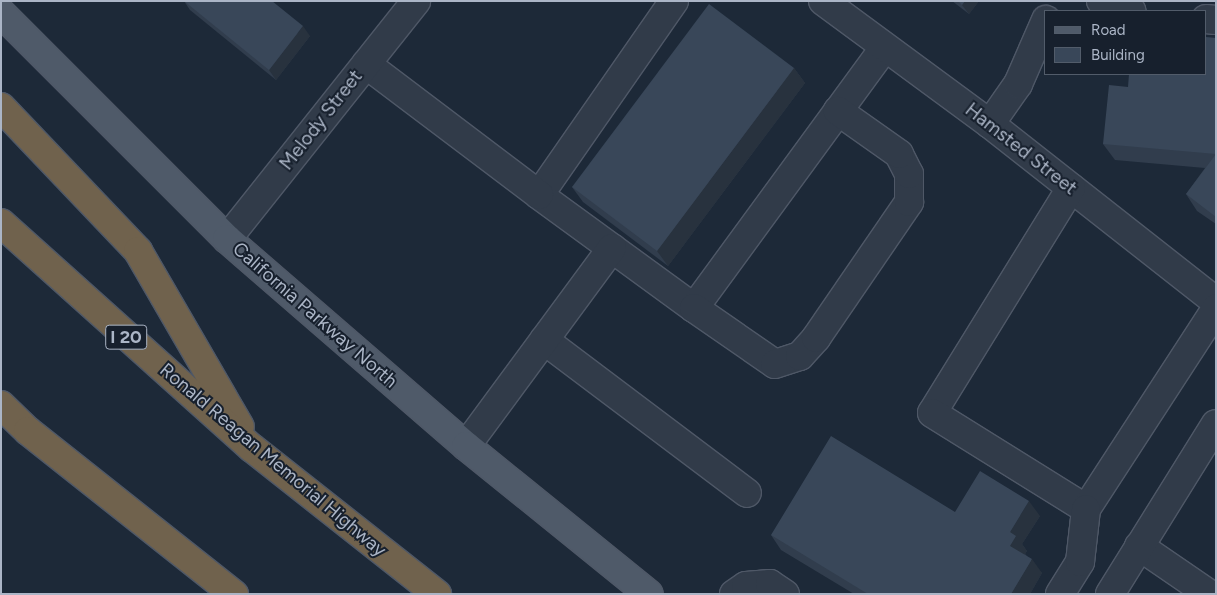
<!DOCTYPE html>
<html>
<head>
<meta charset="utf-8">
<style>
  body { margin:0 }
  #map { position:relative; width:1217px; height:595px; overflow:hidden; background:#1d2938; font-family:Figtree,sans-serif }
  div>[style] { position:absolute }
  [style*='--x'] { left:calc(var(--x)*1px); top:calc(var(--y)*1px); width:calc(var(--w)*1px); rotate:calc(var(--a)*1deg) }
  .roads { filter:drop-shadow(1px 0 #4f5867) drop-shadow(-1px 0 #4f5867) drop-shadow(0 1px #4f5867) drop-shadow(0 -1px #4f5867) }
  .minor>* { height:28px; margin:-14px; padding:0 14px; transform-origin:14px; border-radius:14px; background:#313b49 }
  .major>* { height:28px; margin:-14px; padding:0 14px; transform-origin:14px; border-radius:14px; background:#4f5a69 }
  .highway>* { height:28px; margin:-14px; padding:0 14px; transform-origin:14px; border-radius:14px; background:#70624d }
  .wall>* { inset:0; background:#313d4d }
  .shaded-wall>* { inset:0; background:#28323e }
  .building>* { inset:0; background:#394759 }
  span { translate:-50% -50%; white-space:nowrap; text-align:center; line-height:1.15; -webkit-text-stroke:4px #17202d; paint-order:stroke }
  .shield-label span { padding:1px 4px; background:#17202d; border:1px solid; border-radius:4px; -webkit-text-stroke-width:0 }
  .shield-label { font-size:18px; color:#abb5c6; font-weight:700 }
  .street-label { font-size:19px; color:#abb5c6 }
  .frame { position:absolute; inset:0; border:2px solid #abb5c6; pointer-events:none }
  .legend { position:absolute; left:1044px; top:10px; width:162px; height:65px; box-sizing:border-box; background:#17202d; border:1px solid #525c6a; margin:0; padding:6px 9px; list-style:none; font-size:15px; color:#abb5c6 }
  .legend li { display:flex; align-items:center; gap:10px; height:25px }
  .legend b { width:25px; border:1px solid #525c6a }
</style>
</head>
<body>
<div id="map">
  <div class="roads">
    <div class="minor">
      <div style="--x:674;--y:1;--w:236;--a:124.8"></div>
      <div style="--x:539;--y:195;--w:192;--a:36.1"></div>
      <div style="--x:694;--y:308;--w:323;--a:-53.8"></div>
      <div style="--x:823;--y:1;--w:207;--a:36.4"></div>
      <div style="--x:990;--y:124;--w:288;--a:38.2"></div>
      <div style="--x:1101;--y:1;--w:32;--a:18"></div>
      <div style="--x:1206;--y:19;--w:10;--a:6"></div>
      <div style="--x:366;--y:64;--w:217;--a:37.1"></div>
      <div style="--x:990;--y:124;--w:49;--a:-55"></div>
      <div style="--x:1018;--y:84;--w:70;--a:-66.4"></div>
      <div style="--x:1071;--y:188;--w:264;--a:121.7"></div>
      <div style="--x:932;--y:413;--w:181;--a:31.9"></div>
      <div style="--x:1086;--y:509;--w:239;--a:-57"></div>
      <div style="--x:227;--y:239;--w:304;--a:-51.5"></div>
      <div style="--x:694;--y:308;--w:98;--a:34.7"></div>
      <div style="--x:775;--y:364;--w:26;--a:-18"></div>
      <div style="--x:800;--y:356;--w:24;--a:-48"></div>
      <div style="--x:816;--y:338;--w:165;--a:-55.6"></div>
      <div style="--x:909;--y:202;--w:28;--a:-90"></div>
      <div style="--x:909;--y:174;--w:22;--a:-117"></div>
      <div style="--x:899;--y:154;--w:75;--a:-144.8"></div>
      <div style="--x:544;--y:340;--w:254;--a:37"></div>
      <div style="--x:466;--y:446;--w:246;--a:-53.6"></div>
      <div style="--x:1139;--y:546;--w:85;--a:34.4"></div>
      <div style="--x:734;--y:594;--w:14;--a:-34"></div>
      <div style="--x:746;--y:586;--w:24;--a:-5"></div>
      <div style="--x:770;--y:584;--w:18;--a:34"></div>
      <div style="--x:1060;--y:594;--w:38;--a:-58"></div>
      <div style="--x:1080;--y:562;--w:53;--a:-83.5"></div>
      <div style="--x:1110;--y:594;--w:200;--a:-58.1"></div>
    </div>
    <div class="major">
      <div style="--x:1;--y:13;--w:320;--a:45"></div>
      <div style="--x:227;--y:239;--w:316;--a:40.9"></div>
      <div style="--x:466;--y:446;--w:235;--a:39"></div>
    </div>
    <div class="highway">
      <div style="--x:1;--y:107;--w:199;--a:46.4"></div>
      <div style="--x:138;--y:251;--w:203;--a:59.9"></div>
      <div style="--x:1;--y:223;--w:337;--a:41.9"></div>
      <div style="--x:252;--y:448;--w:236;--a:38.3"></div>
      <div style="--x:1;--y:405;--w:37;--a:44"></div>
      <div style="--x:28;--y:431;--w:263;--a:38.4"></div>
    </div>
  </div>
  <div class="wall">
    <div style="clip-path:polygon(184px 1px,310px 36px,276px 80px,190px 10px)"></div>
    <div style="clip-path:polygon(952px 1px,979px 1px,969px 14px)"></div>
    <div style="clip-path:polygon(1216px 38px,1216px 224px,1197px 211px,1186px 194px,1205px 168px,1115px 160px,1103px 144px,1128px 87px)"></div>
    <div style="clip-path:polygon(794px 68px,805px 83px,668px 266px,583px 202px,572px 187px)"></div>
    <div style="clip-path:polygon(955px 512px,1040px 516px,1022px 544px,1027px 551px,1025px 554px,1042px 573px,1030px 594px,854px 594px,781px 550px,771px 535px)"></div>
  </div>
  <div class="shaded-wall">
    <div style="clip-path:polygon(965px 1px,979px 1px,969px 14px,962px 5px)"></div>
    <div style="clip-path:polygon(303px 26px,310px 36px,276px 80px,269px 70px)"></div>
    <div style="clip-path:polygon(794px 68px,805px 83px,668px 266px,657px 251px)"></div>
    <div style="clip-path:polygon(1029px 501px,1040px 516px,1022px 544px,1027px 551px,1020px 561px,1010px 546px,1010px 532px)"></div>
    <div style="clip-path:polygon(1032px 559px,1042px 573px,1030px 594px,1011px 594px)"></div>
  </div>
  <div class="building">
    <div style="clip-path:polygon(184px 1px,272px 1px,303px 26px,269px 70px)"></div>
    <div style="clip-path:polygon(958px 1px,965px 1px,962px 5px)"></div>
    <div style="clip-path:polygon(709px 4px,794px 68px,657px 251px,572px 187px)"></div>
    <div style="clip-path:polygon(1206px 37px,1216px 38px,1216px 154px,1103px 144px,1109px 85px,1128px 87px,1129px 74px,1206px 74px)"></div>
    <div style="clip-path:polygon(1216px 154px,1216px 217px,1186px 194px)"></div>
    <div style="clip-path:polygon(831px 436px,955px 512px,980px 471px,1029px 501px,1010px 532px,1016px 536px,1010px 546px,1032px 559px,1011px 594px,868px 594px,771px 535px)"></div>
  </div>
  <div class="shield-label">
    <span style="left:126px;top:337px">I 20</span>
  </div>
  <div class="street-label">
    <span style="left:321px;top:120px;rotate:-52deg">Melody Street</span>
    <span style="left:1021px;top:149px;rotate:38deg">Hamsted Street</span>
    <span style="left:315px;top:315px;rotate:41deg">California Parkway North</span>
    <span style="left:273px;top:460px;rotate:40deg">Ronald Reagan Memorial Highway</span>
  </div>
  <div class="frame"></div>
  <ul class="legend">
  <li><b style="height:6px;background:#4f5a69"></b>Road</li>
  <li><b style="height:14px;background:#394759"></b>Building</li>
  </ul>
</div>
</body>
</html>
